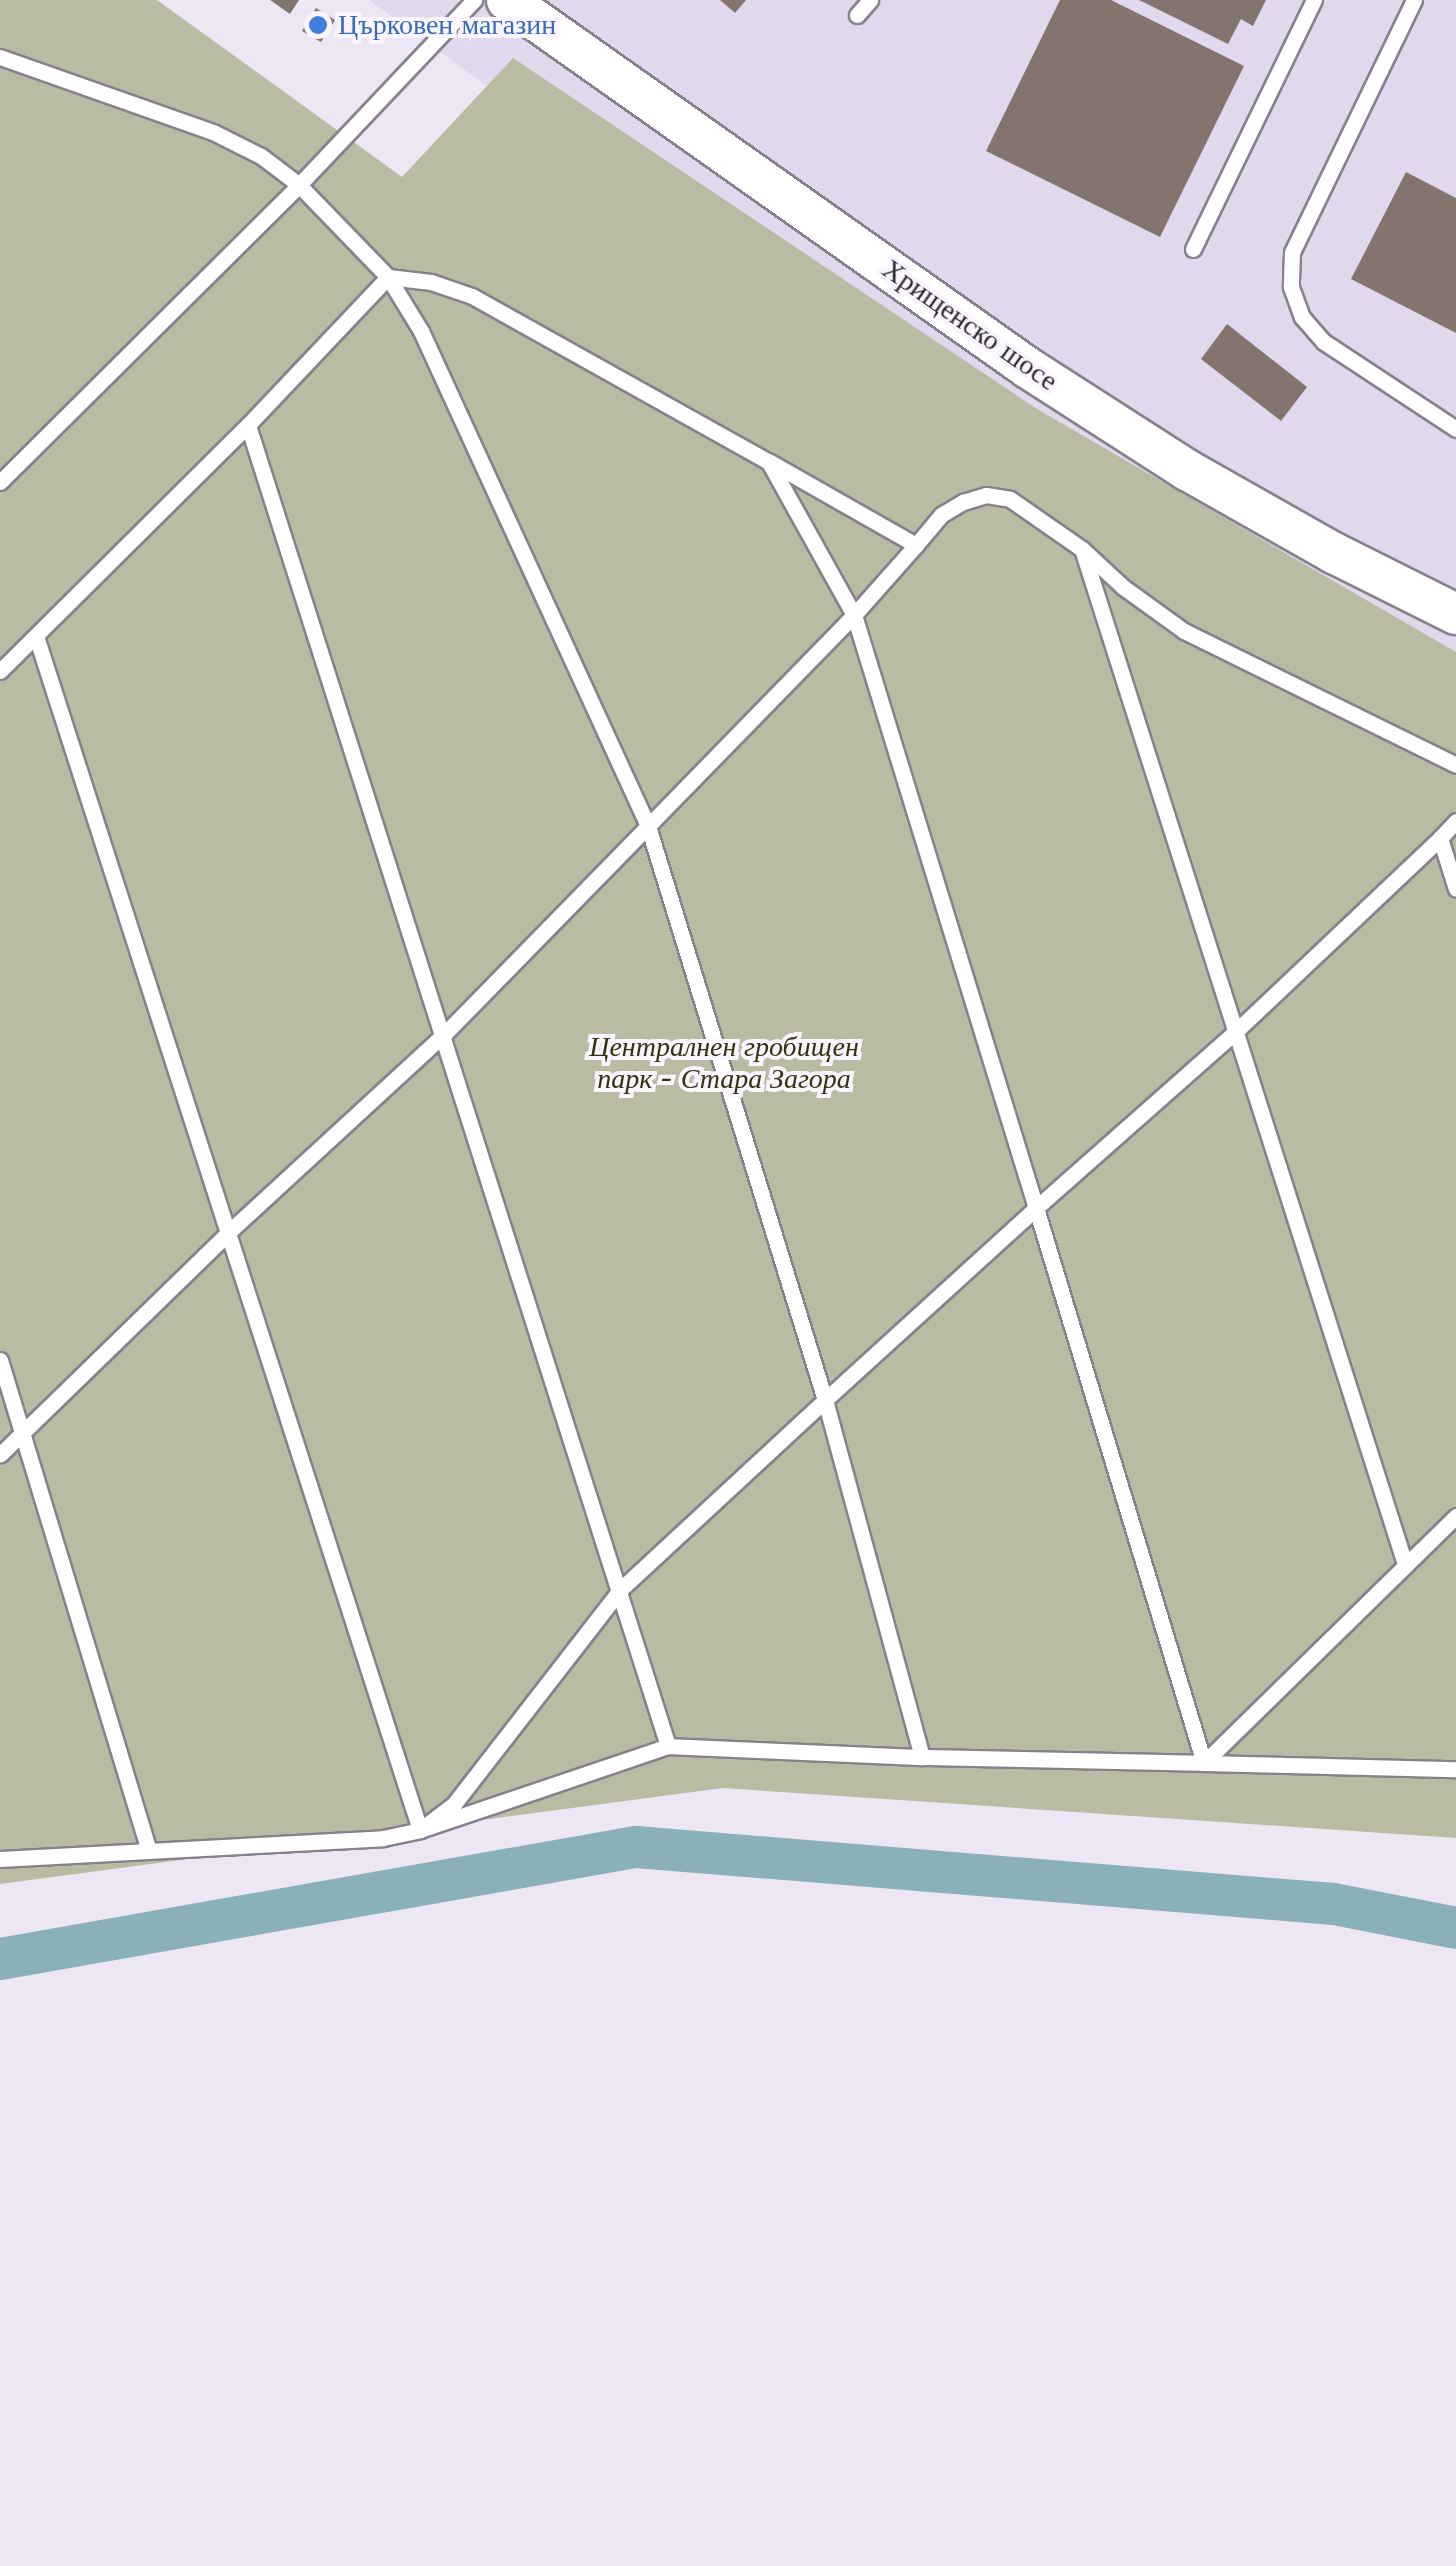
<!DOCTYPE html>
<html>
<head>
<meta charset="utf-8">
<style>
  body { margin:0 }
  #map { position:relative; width:1456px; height:2566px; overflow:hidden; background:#ede6f4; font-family:"Libre Baskerville",serif }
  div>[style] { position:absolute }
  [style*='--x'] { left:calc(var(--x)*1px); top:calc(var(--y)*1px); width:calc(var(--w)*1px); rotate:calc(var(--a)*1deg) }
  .built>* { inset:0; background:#e2d8ed }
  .green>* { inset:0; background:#b9bba2 }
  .canal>* { height:42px; margin:-21px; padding:0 21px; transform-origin:21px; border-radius:21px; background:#8ab1b8 }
  .building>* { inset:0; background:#83756e }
  .roads { filter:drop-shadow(2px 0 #87808d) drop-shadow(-2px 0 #87808d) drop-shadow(0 2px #87808d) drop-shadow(0 -2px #87808d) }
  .service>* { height:15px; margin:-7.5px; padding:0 7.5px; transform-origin:7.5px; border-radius:7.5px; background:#fff }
  .tertiary>* { height:40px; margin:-20px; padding:0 20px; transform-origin:20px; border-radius:20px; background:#fff }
  .dots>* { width:28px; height:28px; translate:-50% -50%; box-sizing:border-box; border:5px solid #f9f4fd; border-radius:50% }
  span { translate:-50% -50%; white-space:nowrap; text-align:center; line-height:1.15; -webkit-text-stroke:8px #f9f4fd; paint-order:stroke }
  .shop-label { font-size:28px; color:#366cbe }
  .left { translate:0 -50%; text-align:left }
  .street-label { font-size:28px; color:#2a272c }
  .park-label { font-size:28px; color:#32340b; font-style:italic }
</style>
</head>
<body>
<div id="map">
  <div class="built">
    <div style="clip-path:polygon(369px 0,1456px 0,1456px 693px,499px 95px)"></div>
  </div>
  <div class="green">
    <div style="clip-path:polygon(0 0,157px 0,402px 177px,513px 58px,1037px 409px,1456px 652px,1456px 1838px,723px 1788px,0 1884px)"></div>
  </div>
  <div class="canal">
    <div style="--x:0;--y:1959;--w:646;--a:-9.99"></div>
    <div style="--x:636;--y:1847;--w:700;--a:4.67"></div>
    <div style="--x:1334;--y:1904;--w:124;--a:11.1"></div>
  </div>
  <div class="building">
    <div style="clip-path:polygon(270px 0,299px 0,290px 14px)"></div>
    <div style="clip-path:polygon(720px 0,746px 0,735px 13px)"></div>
    <div style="clip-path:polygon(1060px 0,1111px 0,1244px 66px,1160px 237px,986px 151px)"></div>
    <div style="clip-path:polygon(1139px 0,1266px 0,1253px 26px,1241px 19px,1228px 44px)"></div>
    <div style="clip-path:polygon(316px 8px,335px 20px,321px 42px,302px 31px)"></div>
    <div style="clip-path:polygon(1406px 172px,1456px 198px,1456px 333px,1351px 279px)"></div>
    <div style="clip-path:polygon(1227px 324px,1307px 387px,1281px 421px,1201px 359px)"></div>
  </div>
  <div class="roads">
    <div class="service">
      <div style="--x:1414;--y:0;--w:280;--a:115.8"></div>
      <div style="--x:1292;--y:252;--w:35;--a:92"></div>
      <div style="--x:1291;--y:287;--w:32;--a:70"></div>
      <div style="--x:1302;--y:317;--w:33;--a:49"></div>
      <div style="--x:1324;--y:342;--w:158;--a:33.4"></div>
      <div style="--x:857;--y:15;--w:20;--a:-49"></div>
      <div style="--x:0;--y:57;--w:226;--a:19.4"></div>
      <div style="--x:213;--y:132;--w:54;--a:26.6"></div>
      <div style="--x:261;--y:156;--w:48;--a:37.3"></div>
      <div style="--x:299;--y:185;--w:128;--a:45.9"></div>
      <div style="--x:388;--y:277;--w:63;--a:58.6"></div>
      <div style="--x:421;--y:331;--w:545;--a:65.36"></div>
      <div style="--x:648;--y:826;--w:291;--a:134.4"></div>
      <div style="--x:444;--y:1034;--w:289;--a:137.4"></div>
      <div style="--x:231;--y:1230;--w:322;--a:135.8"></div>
      <div style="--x:1193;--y:249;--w:277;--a:-64.1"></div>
      <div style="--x:0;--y:482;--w:421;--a:-44.8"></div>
      <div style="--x:299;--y:185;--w:255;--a:-46.6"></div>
      <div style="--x:916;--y:545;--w:39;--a:-50"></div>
      <div style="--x:941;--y:515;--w:26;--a:-31"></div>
      <div style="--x:963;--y:502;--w:24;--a:-17"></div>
      <div style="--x:986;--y:495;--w:24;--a:9"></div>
      <div style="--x:1010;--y:499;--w:88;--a:34.8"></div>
      <div style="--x:1082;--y:549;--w:56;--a:42.8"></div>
      <div style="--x:1123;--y:587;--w:75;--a:35.8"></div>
      <div style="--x:1184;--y:631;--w:303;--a:26.2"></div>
      <div style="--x:1082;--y:549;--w:1065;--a:72.35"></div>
      <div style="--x:36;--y:636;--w:1254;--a:72.17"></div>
      <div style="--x:420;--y:1830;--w:43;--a:-37.4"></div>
      <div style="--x:454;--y:1804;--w:272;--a:-52.2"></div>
      <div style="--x:621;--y:1589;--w:278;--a:-42.8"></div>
      <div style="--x:825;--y:1400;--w:601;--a:-107.14"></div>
      <div style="--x:648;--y:826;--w:295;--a:-45.7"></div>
      <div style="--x:854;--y:615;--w:175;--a:-119.1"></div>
      <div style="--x:769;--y:462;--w:340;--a:-150.8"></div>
      <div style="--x:472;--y:296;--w:43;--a:-161.1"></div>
      <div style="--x:431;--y:282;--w:43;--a:-173.4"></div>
      <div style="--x:0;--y:671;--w:349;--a:-44.8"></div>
      <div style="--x:248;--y:425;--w:204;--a:-46.6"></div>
      <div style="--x:1456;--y:821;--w:23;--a:133"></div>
      <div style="--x:1440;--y:838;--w:53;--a:72.6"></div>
      <div style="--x:0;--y:1360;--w:513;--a:73.12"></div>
      <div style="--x:1456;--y:1516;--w:353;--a:135.6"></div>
      <div style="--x:1204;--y:1763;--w:252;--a:1.4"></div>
      <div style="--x:668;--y:1746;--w:254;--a:2.5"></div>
      <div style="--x:922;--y:1757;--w:370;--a:-105.2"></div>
      <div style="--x:825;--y:1400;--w:285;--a:-42.3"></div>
      <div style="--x:1036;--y:1208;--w:620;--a:-107.06"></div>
      <div style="--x:854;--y:615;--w:94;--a:-48.5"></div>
      <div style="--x:916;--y:545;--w:168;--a:-150.4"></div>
      <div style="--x:922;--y:1757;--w:282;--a:1.2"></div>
      <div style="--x:1204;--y:1763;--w:580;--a:-106.84"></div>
      <div style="--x:1036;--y:1208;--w:263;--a:-41.5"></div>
      <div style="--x:1233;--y:1034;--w:285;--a:-43.4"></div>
      <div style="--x:0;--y:1859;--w:384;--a:-3.1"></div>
      <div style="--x:383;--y:1838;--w:38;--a:-12"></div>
      <div style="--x:420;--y:1830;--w:262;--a:-18.7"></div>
      <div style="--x:668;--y:1746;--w:1386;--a:-107.64"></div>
    </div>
    <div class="tertiary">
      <div style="--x:507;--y:0;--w:638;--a:35.23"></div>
      <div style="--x:1028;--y:368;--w:189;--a:32.7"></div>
      <div style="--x:1187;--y:470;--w:169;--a:29.5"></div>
      <div style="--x:1334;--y:553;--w:136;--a:26.6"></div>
    </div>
  </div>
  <div class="dots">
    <div style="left:318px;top:25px;background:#3f7fe0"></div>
  </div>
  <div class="shop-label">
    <span class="left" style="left:338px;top:25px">Църковен магазин</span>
  </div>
  <div class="street-label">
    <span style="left:970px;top:325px;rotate:35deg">Хрищенско шосе</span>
  </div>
  <div class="park-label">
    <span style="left:724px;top:1063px">Централнен гробищен<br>парк - Стара Загора</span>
  </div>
</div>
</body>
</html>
